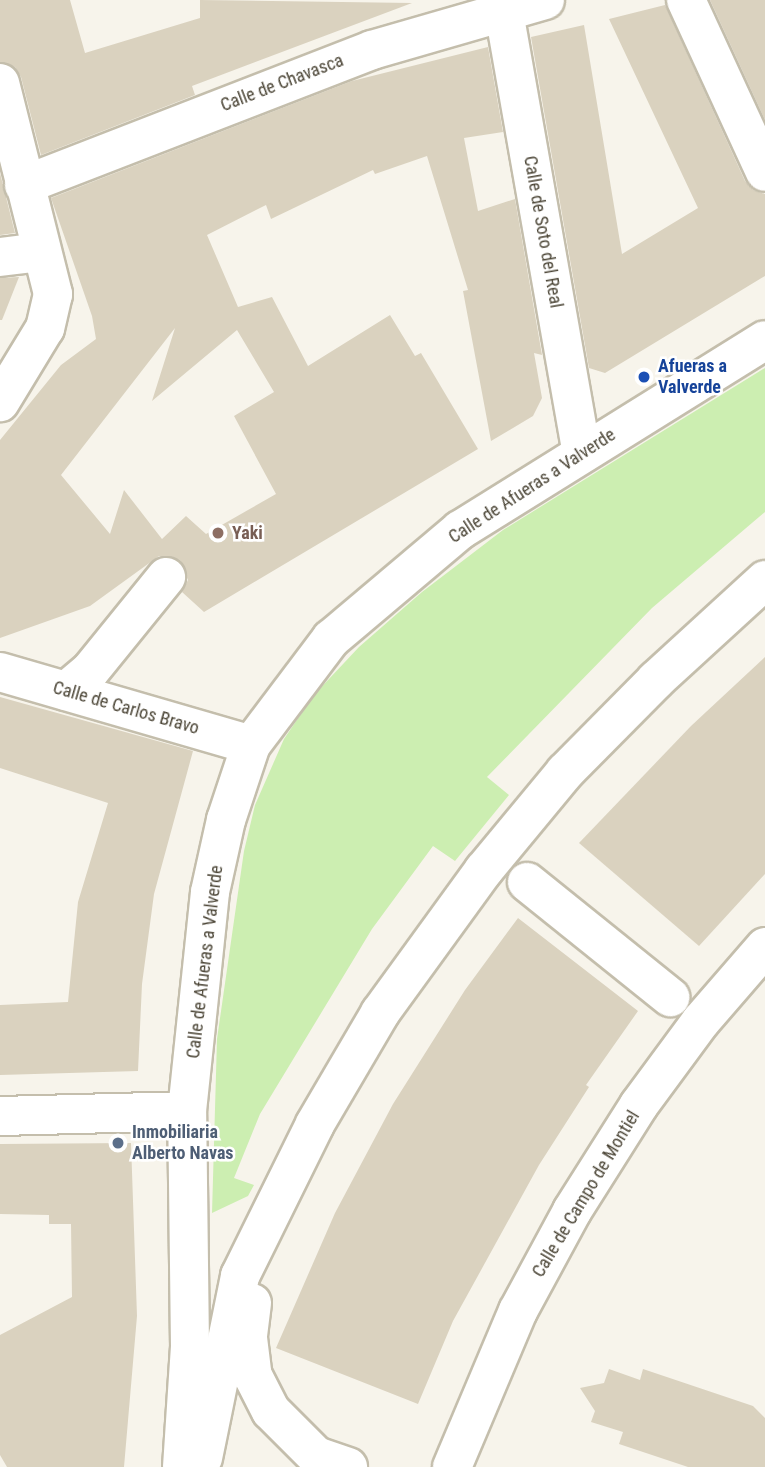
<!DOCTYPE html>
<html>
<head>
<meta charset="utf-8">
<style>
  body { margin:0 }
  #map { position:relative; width:765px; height:1467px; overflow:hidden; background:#f7f4eb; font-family:"Roboto Condensed",sans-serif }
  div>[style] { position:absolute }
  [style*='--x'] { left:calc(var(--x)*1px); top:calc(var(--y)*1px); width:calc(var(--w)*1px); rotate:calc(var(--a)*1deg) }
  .green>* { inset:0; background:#cceeb1 }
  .building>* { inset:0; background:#dad2bf }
  .roads { filter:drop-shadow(2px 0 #c4beac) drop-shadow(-2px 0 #c4beac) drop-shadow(0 2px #c4beac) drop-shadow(0 -2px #c4beac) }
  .minor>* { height:38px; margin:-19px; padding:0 19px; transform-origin:19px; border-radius:19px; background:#fff }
  .dots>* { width:19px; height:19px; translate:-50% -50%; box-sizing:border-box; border:4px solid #fff; border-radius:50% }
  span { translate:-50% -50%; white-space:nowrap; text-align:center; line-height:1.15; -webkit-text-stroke:5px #fff; paint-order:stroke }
  .street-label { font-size:18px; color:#4c4637 }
  .transit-label { font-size:18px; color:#164399; font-weight:700 }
  .left { translate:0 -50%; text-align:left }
  .education-label { font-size:18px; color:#785e54; font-weight:700 }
  .service-label { font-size:18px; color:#4e5e75; font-weight:700 }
</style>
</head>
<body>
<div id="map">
  <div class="green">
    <div style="clip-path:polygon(765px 368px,765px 512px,652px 608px,487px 777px,509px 795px,455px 861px,433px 846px,372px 929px,260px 1114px,234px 1178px,254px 1185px,248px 1196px,212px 1213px,217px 1039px,244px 851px,255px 805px,284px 739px,313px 696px,359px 647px,422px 592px,503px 530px)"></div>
  </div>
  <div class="building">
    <div style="clip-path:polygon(0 0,70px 0,85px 53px,200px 18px,200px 0,412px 3px,192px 86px,195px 95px,41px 155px,21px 77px,15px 67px,0 62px)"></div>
    <div style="clip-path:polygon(710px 0,765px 0,765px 120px)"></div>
    <div style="clip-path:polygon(665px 5px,745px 181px,753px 190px,765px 194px,765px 276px,605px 373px,589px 368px,531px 37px,584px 25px,622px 254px,698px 208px,609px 19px)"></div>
    <div style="clip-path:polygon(evenodd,488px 47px,503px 132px,464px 138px,478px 211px,515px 199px,542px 355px,534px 353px,542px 398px,533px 416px,491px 441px,463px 291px,468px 290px,427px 156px,375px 174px,373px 170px,271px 219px,266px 205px,207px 235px,238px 307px,272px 297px,308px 366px,390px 315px,415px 356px,421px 353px,478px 449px,204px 612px,182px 592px,188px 580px,180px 560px,159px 556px,90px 606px,0 638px,0 440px,61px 365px,96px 339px,92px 316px,51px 198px,352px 81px,488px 47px,175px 328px,152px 401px,237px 330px,274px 392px,234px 416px,276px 494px,206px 534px,186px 516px,162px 539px,124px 490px,110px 534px,61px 475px,175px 328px)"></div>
    <div style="clip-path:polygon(0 173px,15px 233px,0 235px)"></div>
    <div style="clip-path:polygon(19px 277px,2px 320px,0 320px,0 278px)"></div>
    <div style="clip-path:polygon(765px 657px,765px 874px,699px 946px,579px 843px,691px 726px)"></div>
    <div style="clip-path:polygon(0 697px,193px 751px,154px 894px,142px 984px,138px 1071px,0 1075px,0 1005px,68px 1002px,78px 902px,108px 803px,0 768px)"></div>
    <div style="clip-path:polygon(518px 918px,638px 1011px,586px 1085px,589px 1087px,539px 1165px,453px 1321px,418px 1404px,276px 1348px,335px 1213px,393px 1104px,465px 990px)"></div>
    <div style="clip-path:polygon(131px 1143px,137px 1316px,124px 1467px,7px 1467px,0 1455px,0 1335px,72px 1297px,71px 1224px,49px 1224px,49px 1215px,0 1214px,0 1144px)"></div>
    <div style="clip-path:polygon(609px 1369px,640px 1380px,643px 1369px,753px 1406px,765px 1418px,765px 1467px,688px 1467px,619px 1444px,623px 1432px,591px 1422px,595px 1411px,580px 1388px,604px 1383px)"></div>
  </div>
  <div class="roads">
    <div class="minor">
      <div style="--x:686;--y:0;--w:189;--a:65.3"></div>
      <div style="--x:504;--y:12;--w:448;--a:80"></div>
      <div style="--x:0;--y:83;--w:218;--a:75.9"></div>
      <div style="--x:53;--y:294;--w:35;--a:103"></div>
      <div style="--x:45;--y:328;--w:87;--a:121.3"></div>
      <div style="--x:24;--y:185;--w:373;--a:-21.2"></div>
      <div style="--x:372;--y:50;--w:180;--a:-16.1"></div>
      <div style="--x:0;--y:257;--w:40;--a:-7.1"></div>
      <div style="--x:0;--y:672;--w:261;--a:16.2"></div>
      <div style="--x:66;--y:691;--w:31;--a:-40"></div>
      <div style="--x:90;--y:671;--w:121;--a:-51"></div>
      <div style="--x:527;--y:882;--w:184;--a:38.8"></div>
      <div style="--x:0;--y:1116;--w:187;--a:-1.5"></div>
      <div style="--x:252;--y:1303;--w:35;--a:97"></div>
      <div style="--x:248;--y:1338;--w:38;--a:83"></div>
      <div style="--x:253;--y:1376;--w:39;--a:63"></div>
      <div style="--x:271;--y:1411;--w:64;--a:45"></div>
      <div style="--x:316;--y:1456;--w:34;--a:19"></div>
      <div style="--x:203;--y:1458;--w:186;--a:-78.5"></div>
      <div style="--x:240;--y:1276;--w:169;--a:-63.7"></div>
      <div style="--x:315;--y:1124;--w:129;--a:-59.6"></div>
      <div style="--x:380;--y:1013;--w:177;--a:-54"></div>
      <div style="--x:484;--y:870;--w:127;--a:-50.4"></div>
      <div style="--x:565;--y:772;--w:129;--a:-45.3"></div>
      <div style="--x:656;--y:680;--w:148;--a:-42.5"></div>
      <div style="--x:182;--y:1467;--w:121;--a:-86.2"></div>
      <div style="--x:190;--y:1346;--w:235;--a:-90.7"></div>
      <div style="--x:187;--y:1111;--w:220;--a:-84"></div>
      <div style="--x:210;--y:892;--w:74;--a:-77.5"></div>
      <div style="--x:226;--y:820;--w:79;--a:-71.6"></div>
      <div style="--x:251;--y:745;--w:133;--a:-53"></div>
      <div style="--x:331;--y:639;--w:169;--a:-40.2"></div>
      <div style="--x:460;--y:530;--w:359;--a:-31.9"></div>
      <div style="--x:452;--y:1467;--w:169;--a:-67.1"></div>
      <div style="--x:518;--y:1311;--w:114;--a:-61.6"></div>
      <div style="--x:572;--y:1211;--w:125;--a:-57.7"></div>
      <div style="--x:639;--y:1105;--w:104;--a:-53.6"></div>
      <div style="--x:701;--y:1021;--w:98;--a:-49.1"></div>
    </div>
  </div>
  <div class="dots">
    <div style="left:644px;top:377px;background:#1a4fb4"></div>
    <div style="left:218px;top:533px;background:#8d6e63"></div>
    <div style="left:118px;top:1143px;background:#5c6f8a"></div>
  </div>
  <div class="street-label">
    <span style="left:282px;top:83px;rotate:-21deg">Calle de Chavasca</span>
    <span style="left:543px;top:232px;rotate:80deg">Calle de Soto del Real</span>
    <span style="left:532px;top:486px;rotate:-33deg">Calle de Afueras a Valverde</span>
    <span style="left:126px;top:708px;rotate:16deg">Calle de Carlos Bravo</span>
    <span style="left:205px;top:962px;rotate:-83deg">Calle de Afueras a Valverde</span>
    <span style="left:586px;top:1194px;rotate:-59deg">Calle de Campo de Montiel</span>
  </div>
  <div class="transit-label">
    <span class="left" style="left:658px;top:377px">Afueras a<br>Valverde</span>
  </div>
  <div class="education-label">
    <span class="left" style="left:232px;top:533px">Yaki</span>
  </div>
  <div class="service-label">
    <span class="left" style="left:132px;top:1143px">Inmobiliaria<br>Alberto Navas</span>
  </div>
</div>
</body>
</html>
